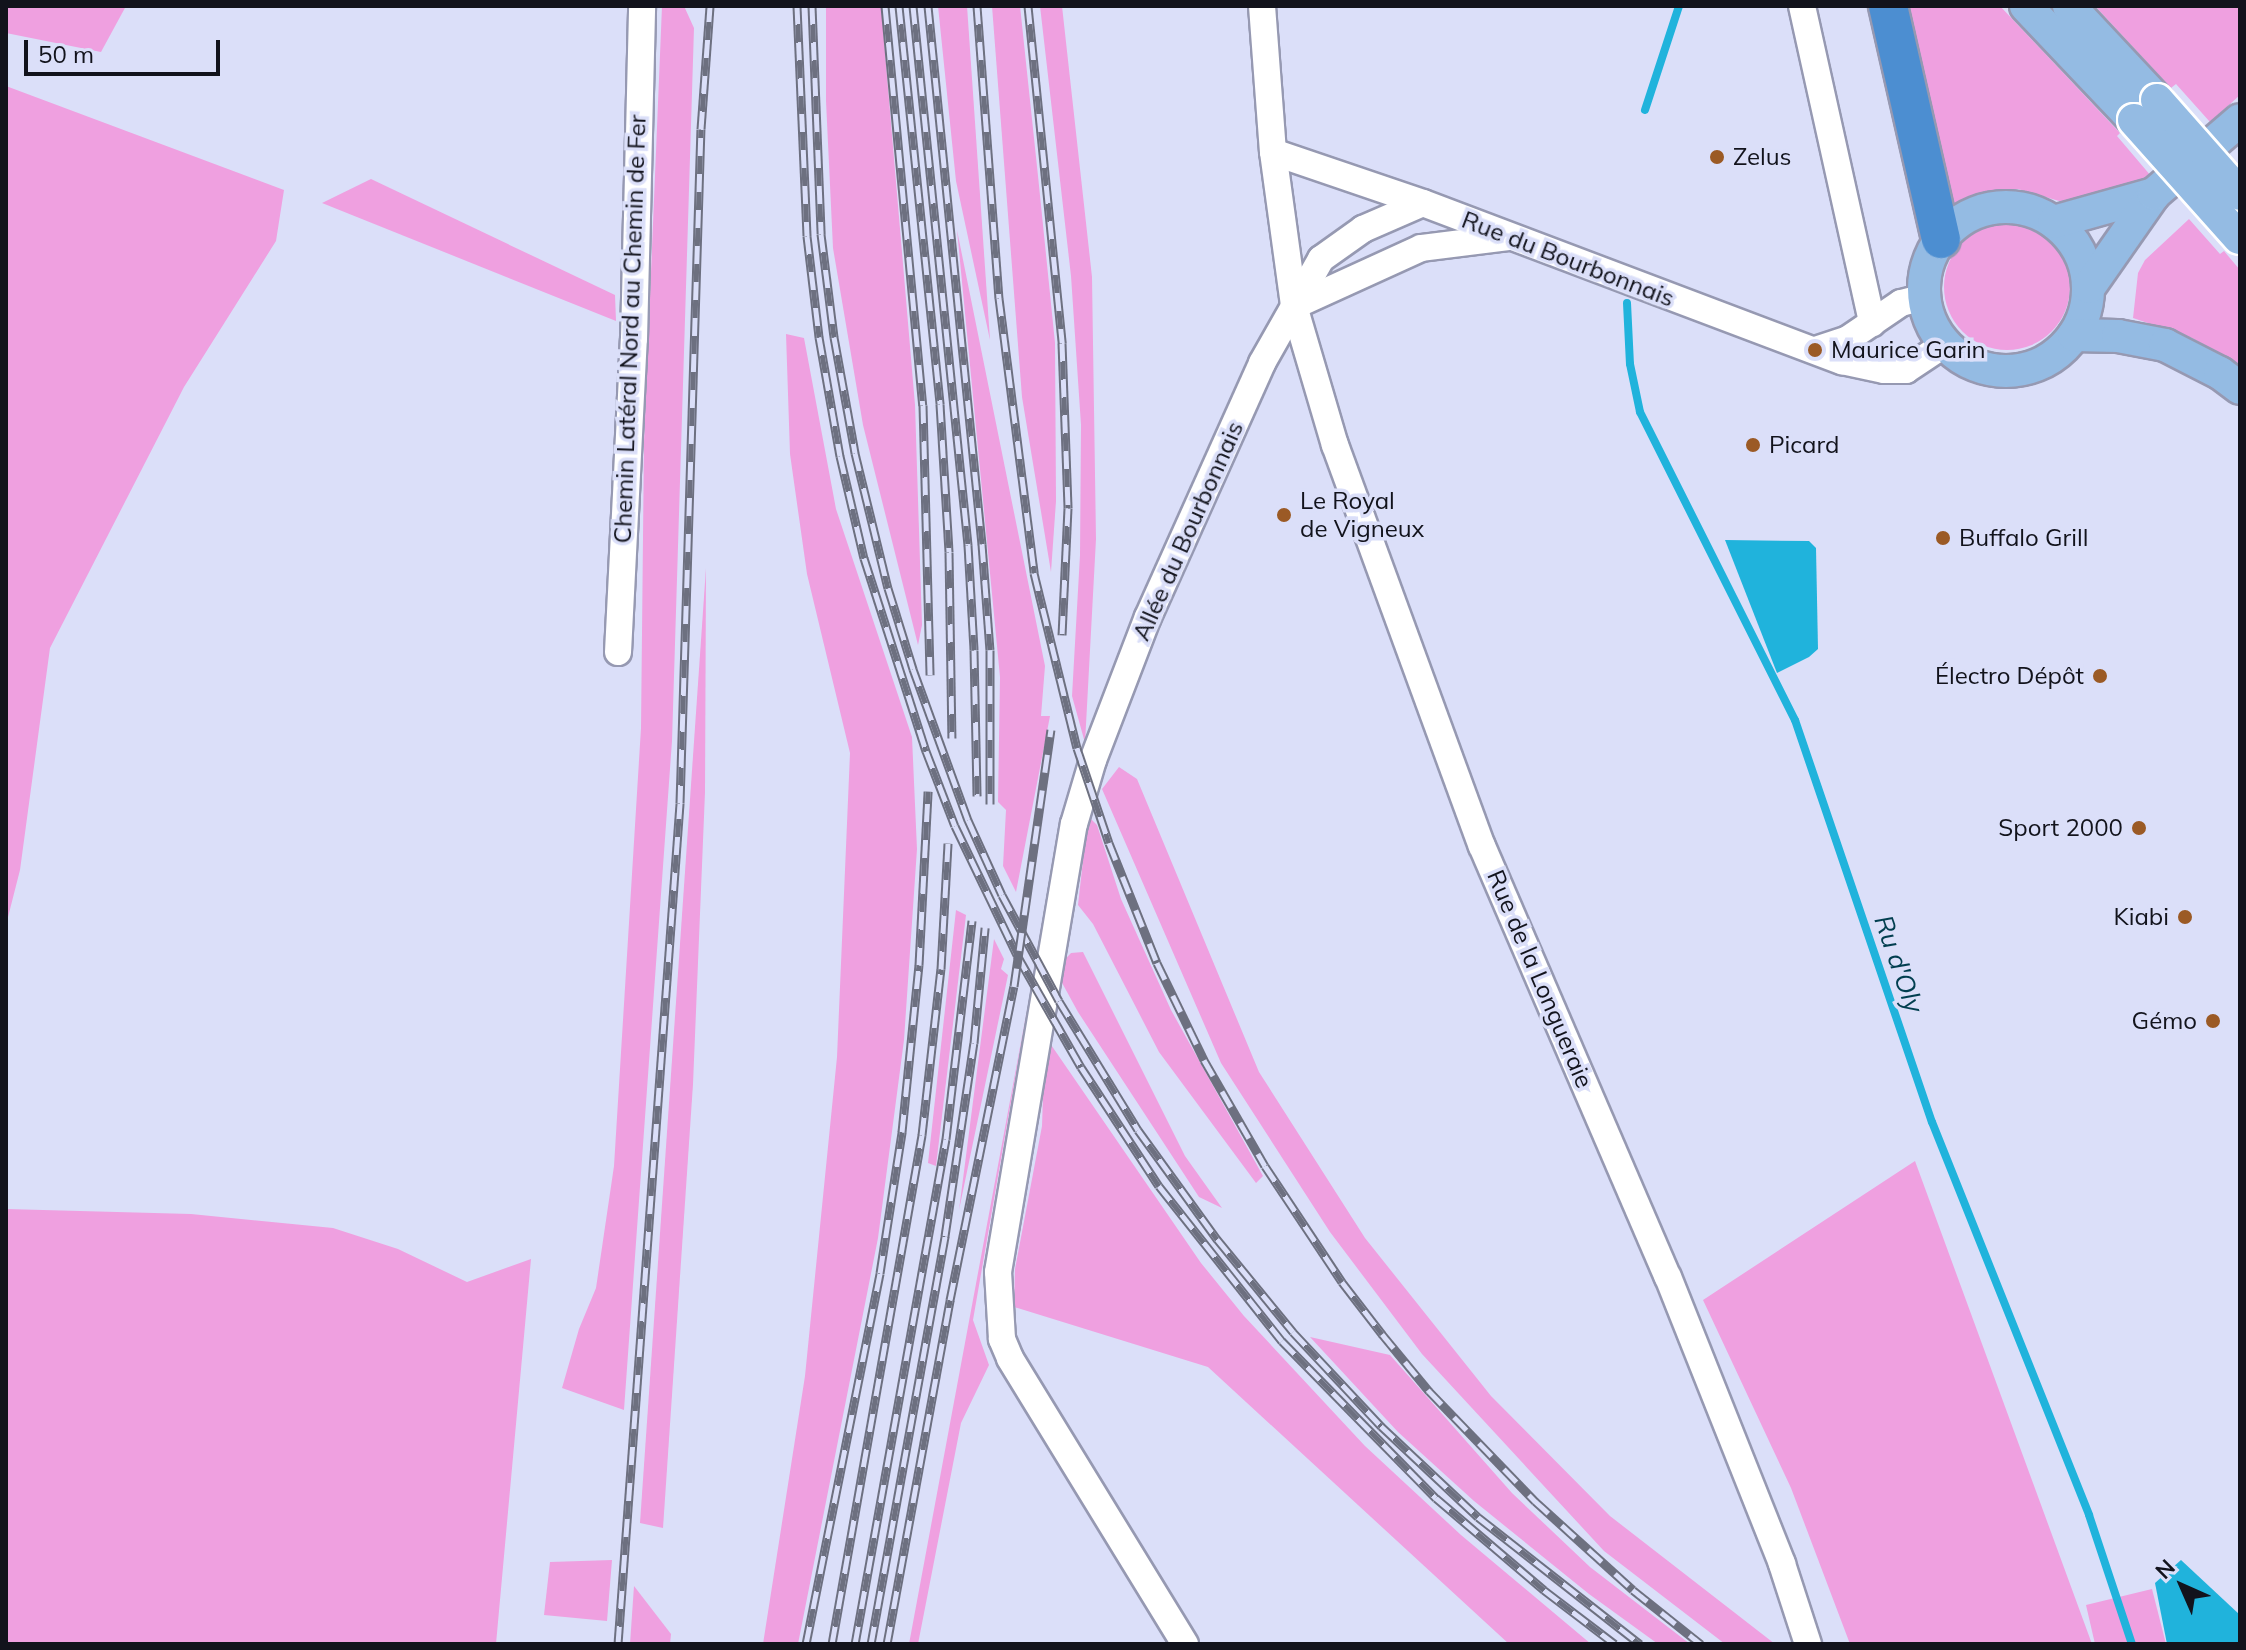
<!DOCTYPE html>
<html>
<head>
<meta charset="utf-8">
<style>
  body { margin:0 }
  #map { position:relative; width:2246px; height:1650px; overflow:hidden; background:#dbdff9; font-family:Mulish,sans-serif }
  div>[style] { position:absolute }
  [style*='--x'] { left:calc(var(--x)*1px); top:calc(var(--y)*1px); width:calc(var(--w)*1px); rotate:calc(var(--a)*1deg) }
  .green>* { inset:0; background:#efa0e0 }
  .round { border-radius:50% }
  .water>* { inset:0; background:#20b3dc }
  .stream>* { height:8px; margin:-4px; padding:0 4px; transform-origin:4px; border-radius:4px; background:#20b3dc }
  .roads { filter:drop-shadow(2px 0 #9699b2) drop-shadow(-2px 0 #9699b2) drop-shadow(0 2px #9699b2) drop-shadow(0 -2px #9699b2) }
  .minor>* { height:26px; margin:-13px; padding:0 13px; transform-origin:13px; border-radius:13px; background:#fff }
  .major>* { height:32px; margin:-16px; padding:0 16px; transform-origin:16px; border-radius:16px; background:#94bbe3 }
  .major>.ring { margin:-16px; padding:0; box-sizing:content-box; background:none; border:32px solid #94bbe3; border-radius:50% }
  .highway>* { height:38px; margin:-19px; padding:0 19px; transform-origin:19px; border-radius:19px; background:#4c8ed1 }
  .rail>* { height:9px; margin-top:-4.5px; transform-origin:0; background:repeating-linear-gradient(90deg,#dbdff9 0 18px,#6d7080 0 36px); box-sizing:border-box; border-block:2px solid #6d7080 }
  .bridges { filter:drop-shadow(2px 0 #fff) drop-shadow(-2px 0 #fff) drop-shadow(0 2px #fff) drop-shadow(0 -2px #fff) }
  .major-bridge>* { height:32px; margin:-16px; padding:0 16px; transform-origin:16px; border-radius:16px; background:#94bbe3 }
  .dots>* { width:22px; height:22px; translate:-50% -50%; box-sizing:border-box; border:4px solid #dbdff9; border-radius:50% }
  span { translate:-50% -50%; white-space:nowrap; text-align:center; line-height:1.15; -webkit-text-stroke:7px #dbdff9; paint-order:stroke }
  .poi-label { font-size:24px; color:#12131c }
  .left { translate:0 -50%; text-align:left }
  .right { translate:-100% -50%; text-align:right }
  .street-label { font-size:24px; color:#12131c }
  .water-label { font-size:26px; color:#013e4f; font-style:italic }
  .frame { position:absolute; inset:0; border:8px solid #12131c; pointer-events:none }
  .north { position:absolute; left:2142px; top:1546px; width:80px; height:80px; -webkit-text-stroke:6px #dbdff9; paint-order:stroke; rotate:315deg; font-size:22px; font-weight:700; line-height:32px; text-align:center; color:#12131c }
  .north::after { content:''; display:block; margin:auto; width:28px; height:36px; background:#12131c; clip-path:polygon(50% 0,100% 100%,50% 72%,0 100%) }
  .scale { position:absolute; left:24px; top:40px; width:196px; height:36px; box-sizing:border-box; border:4px solid #12131c; border-top:0; padding-left:10px; font-size:24px; line-height:28px; white-space:nowrap; color:#12131c; -webkit-text-stroke:6px #dbdff9; paint-order:stroke }
</style>
</head>
<body>
<div id="map">
  <div class="green">
    <div style="clip-path:polygon(6px 6px,126px 6px,101px 52px,6px 33px)"></div>
    <div style="clip-path:polygon(662px 6px,684px 6px,694px 28px,672px 741px,624px 1410px,562px 1388px,579px 1329px,596px 1288px,614px 1166px,641px 728px,644px 442px)"></div>
    <div style="clip-path:polygon(826px 6px,881px 6px,915px 405px,922px 625px,918px 645px,863px 425px,833px 248px,826px 101px)"></div>
    <div style="clip-path:polygon(938px 6px,967px 6px,990px 340px,956px 181px)"></div>
    <div style="clip-path:polygon(992px 6px,1020px 6px,1038px 176px,1055px 343px,1056px 501px,1051px 572px,1022px 397px)"></div>
    <div style="clip-path:polygon(1040px 6px,1062px 6px,1092px 277px,1096px 539px,1085px 743px,1072px 696px,1080px 555px,1081px 425px,1071px 276px)"></div>
    <div style="clip-path:polygon(1909px 6px,2000px 6px,2120px 133px,2117px 136px,2151px 176px,2076px 206px,2018px 189px,2005px 189px,1970px 197px,1953px 211px,1938px 155px,1942px 153px)"></div>
    <div style="clip-path:polygon(2095px 6px,2240px 6px,2240px 95px,2210px 122px,2176px 84px,2171px 88px)"></div>
    <div style="clip-path:polygon(6px 86px,284px 190px,276px 241px,184px 387px,50px 648px,20px 870px,6px 925px)"></div>
    <div style="clip-path:polygon(371px 179px,615px 295px,616px 321px,322px 203px)"></div>
    <div style="clip-path:polygon(2189px 219px,2220px 254px,2224px 251px,2240px 270px,2240px 366px,2192px 338px,2133px 318px,2138px 273px,2145px 260px)"></div>
    <div class="round" style="left:1944px;top:224px;width:126px;height:126px"></div>
    <div style="clip-path:polygon(957px 230px,1045px 666px,1041px 716px,1050px 716px,1016px 892px,1003px 866px,1006px 810px,998px 802px,1000px 677px)"></div>
    <div style="clip-path:polygon(786px 334px,804px 338px,836px 509px,912px 737px,917px 849px,904px 1040px,878px 1238px,798px 1644px,763px 1644px,805px 1376px,837px 1057px,850px 753px,807px 574px,790px 454px)"></div>
    <div style="clip-path:polygon(706px 568px,705px 792px,693px 1084px,663px 1528px,640px 1523px)"></div>
    <div style="clip-path:polygon(1119px 767px,1137px 779px,1259px 1072px,1365px 1238px,1491px 1396px,1610px 1516px,1775px 1644px,1725px 1644px,1604px 1551px,1422px 1354px,1330px 1232px,1221px 1063px,1102px 789px)"></div>
    <div style="clip-path:polygon(1088px 816px,1097px 825px,1121px 899px,1171px 1010px,1263px 1176px,1256px 1183px,1159px 1052px,1093px 924px,1078px 905px)"></div>
    <div style="clip-path:polygon(956px 910px,966px 915px,936px 1166px,928px 1163px)"></div>
    <div style="clip-path:polygon(994px 939px,1004px 959px,1001px 969px,1008px 975px,959px 1210px)"></div>
    <div style="clip-path:polygon(1083px 952px,1185px 1156px,1222px 1208px,1199px 1197px,1078px 1012px,1055px 970px,1071px 953px)"></div>
    <div style="clip-path:polygon(1028px 1004px,973px 1320px,989px 1365px,961px 1423px,918px 1644px,909px 1644px)"></div>
    <div style="clip-path:polygon(1045px 1036px,1201px 1263px,1244px 1316px,1365px 1446px,1461px 1535px,1591px 1644px,1509px 1644px,1208px 1367px,1014px 1307px,1015px 1269px,1042px 1126px)"></div>
    <div style="clip-path:polygon(1915px 1161px,2092px 1644px,1850px 1644px,1791px 1488px,1703px 1300px)"></div>
    <div style="clip-path:polygon(6px 1209px,191px 1214px,333px 1228px,398px 1249px,467px 1282px,531px 1259px,496px 1644px,6px 1644px)"></div>
    <div style="clip-path:polygon(1310px 1337px,1390px 1355px,1512px 1493px,1590px 1567px,1690px 1644px,1658px 1644px,1589px 1594px,1474px 1501px,1398px 1432px)"></div>
    <div style="clip-path:polygon(612px 1560px,607px 1621px,544px 1615px,550px 1562px)"></div>
    <div style="clip-path:polygon(634px 1586px,671px 1634px,670px 1644px,630px 1644px)"></div>
    <div style="clip-path:polygon(2152px 1589px,2166px 1644px,2095px 1644px,2086px 1605px)"></div>
  </div>
  <div class="water">
    <div style="clip-path:polygon(1725px 540px,1809px 541px,1816px 548px,1818px 649px,1809px 657px,1777px 673px)"></div>
    <div style="clip-path:polygon(2181px 1560px,2240px 1615px,2240px 1644px,2167px 1644px,2155px 1583px)"></div>
  </div>
  <div class="stream">
    <div style="--x:1645;--y:110;--w:109;--a:-71.9"></div>
    <div style="--x:1627;--y:303;--w:61;--a:87.2"></div>
    <div style="--x:1630;--y:364;--w:49;--a:78.2"></div>
    <div style="--x:1640;--y:412;--w:345;--a:63.3"></div>
    <div style="--x:1795;--y:720;--w:425;--a:71.2"></div>
    <div style="--x:1932;--y:1122;--w:423;--a:68.2"></div>
    <div style="--x:2089;--y:1515;--w:136;--a:71.6"></div>
  </div>
  <div class="roads">
    <div class="minor">
      <div style="--x:1262;--y:6;--w:146;--a:85.7"></div>
      <div style="--x:1273;--y:152;--w:155;--a:82.2"></div>
      <div style="--x:1294;--y:306;--w:145;--a:73.6"></div>
      <div style="--x:1335;--y:445;--w:427;--a:69.9"></div>
      <div style="--x:1482;--y:846;--w:469;--a:66.7"></div>
      <div style="--x:1668;--y:1277;--w:309;--a:68.3"></div>
      <div style="--x:1782;--y:1564;--w:84;--a:72"></div>
      <div style="--x:1802;--y:6;--w:325;--a:77.5"></div>
      <div style="--x:1273;--y:152;--w:158;--a:18.8"></div>
      <div style="--x:1294;--y:306;--w:140;--a:-24.5"></div>
      <div style="--x:1421;--y:248;--w:89;--a:-7.1"></div>
      <div style="--x:1815;--y:350;--w:35;--a:-18"></div>
      <div style="--x:1848;--y:339;--w:64;--a:-34.2"></div>
      <div style="--x:1901;--y:303;--w:25;--a:-14"></div>
      <div style="--x:618;--y:652;--w:313;--a:-87.1"></div>
      <div style="--x:634;--y:339;--w:333;--a:-88.6"></div>
      <div style="--x:1185;--y:1644;--w:335;--a:-121.5"></div>
      <div style="--x:1010;--y:1358;--w:21;--a:-113"></div>
      <div style="--x:1002;--y:1339;--w:67;--a:-93.4"></div>
      <div style="--x:998;--y:1272;--w:454;--a:-80.4"></div>
      <div style="--x:1074;--y:824;--w:67;--a:-73.5"></div>
      <div style="--x:1093;--y:760;--w:153;--a:-69"></div>
      <div style="--x:1148;--y:617;--w:278;--a:-65.8"></div>
      <div style="--x:1262;--y:363;--w:120;--a:-60.4"></div>
      <div style="--x:1321;--y:259;--w:52;--a:-35.5"></div>
      <div style="--x:1363;--y:229;--w:65;--a:-23.4"></div>
      <div style="--x:1423;--y:203;--w:448;--a:20.7"></div>
      <div style="--x:1842;--y:361;--w:43;--a:12.1"></div>
      <div style="--x:1884;--y:370;--w:22;--a:0"></div>
      <div style="--x:1906;--y:370;--w:47;--a:-33.7"></div>
    </div>
    <div class="major">
      <div style="--x:2026;--y:6;--w:157;--a:46.5"></div>
      <div style="--x:2069;--y:6;--w:129;--a:46.9"></div>
      <div class="ring" style="left:1924px;top:207px;width:132px;height:132px"></div>
      <div style="--x:2054;--y:222;--w:104;--a:-15.6"></div>
      <div style="--x:2089;--y:287;--w:113;--a:-55"></div>
      <div style="--x:2154;--y:194;--w:113;--a:-40.7"></div>
      <div style="--x:2074;--y:335;--w:44;--a:1.3"></div>
      <div style="--x:2118;--y:336;--w:48;--a:10.8"></div>
      <div style="--x:2165;--y:345;--w:62;--a:27"></div>
      <div style="--x:2220;--y:373;--w:25;--a:37"></div>
    </div>
    <div class="highway">
      <div style="--x:1888;--y:6;--w:239;--a:77.2"></div>
    </div>
  </div>
  <div class="rail">
    <div style="--x:797;--y:6;--w:230;--a:87.5"></div>
    <div style="--x:807;--y:236;--w:102;--a:83.2"></div>
    <div style="--x:819;--y:337;--w:121;--a:80"></div>
    <div style="--x:840;--y:456;--w:105;--a:76.8"></div>
    <div style="--x:864;--y:558;--w:203;--a:72.2"></div>
    <div style="--x:926;--y:751;--w:80;--a:68.9"></div>
    <div style="--x:955;--y:826;--w:143;--a:64.3"></div>
    <div style="--x:1017;--y:955;--w:129;--a:60.3"></div>
    <div style="--x:1081;--y:1067;--w:142;--a:56.8"></div>
    <div style="--x:1159;--y:1186;--w:198;--a:51.6"></div>
    <div style="--x:1282;--y:1341;--w:220;--a:45.6"></div>
    <div style="--x:1436;--y:1498;--w:142;--a:40.4"></div>
    <div style="--x:1544;--y:1590;--w:89;--a:37.3"></div>
    <div style="--x:812;--y:6;--w:228;--a:87.7"></div>
    <div style="--x:821;--y:234;--w:104;--a:82.8"></div>
    <div style="--x:834;--y:337;--w:118;--a:79.7"></div>
    <div style="--x:855;--y:453;--w:139;--a:76.3"></div>
    <div style="--x:888;--y:588;--w:85;--a:72.8"></div>
    <div style="--x:913;--y:669;--w:161;--a:70"></div>
    <div style="--x:968;--y:820;--w:82;--a:65.6"></div>
    <div style="--x:1002;--y:895;--w:120;--a:61.7"></div>
    <div style="--x:1059;--y:1001;--w:151;--a:58.5"></div>
    <div style="--x:1138;--y:1130;--w:135;--a:54.1"></div>
    <div style="--x:1217;--y:1239;--w:120;--a:50.7"></div>
    <div style="--x:1293;--y:1332;--w:129;--a:46.9"></div>
    <div style="--x:1381;--y:1426;--w:133;--a:43.2"></div>
    <div style="--x:1478;--y:1517;--w:206;--a:38.1"></div>
    <div style="--x:885;--y:6;--w:401;--a:84.6"></div>
    <div style="--x:923;--y:405;--w:270;--a:88.5"></div>
    <div style="--x:899;--y:6;--w:400;--a:84.1"></div>
    <div style="--x:940;--y:404;--w:148;--a:86.5"></div>
    <div style="--x:949;--y:552;--w:186;--a:89.1"></div>
    <div style="--x:913;--y:6;--w:542;--a:84.17"></div>
    <div style="--x:968;--y:545;--w:105;--a:86.7"></div>
    <div style="--x:974;--y:650;--w:146;--a:88.8"></div>
    <div style="--x:928;--y:6;--w:541;--a:84.27"></div>
    <div style="--x:982;--y:544;--w:106;--a:85.7"></div>
    <div style="--x:990;--y:650;--w:154;--a:90"></div>
    <div style="--x:977;--y:6;--w:293;--a:85.7"></div>
    <div style="--x:999;--y:298;--w:277;--a:82.7"></div>
    <div style="--x:1034;--y:573;--w:180;--a:76.2"></div>
    <div style="--x:1077;--y:748;--w:100;--a:71.4"></div>
    <div style="--x:1109;--y:843;--w:129;--a:68.2"></div>
    <div style="--x:1157;--y:963;--w:108;--a:64.1"></div>
    <div style="--x:1204;--y:1060;--w:122;--a:60.1"></div>
    <div style="--x:1265;--y:1166;--w:139;--a:56.4"></div>
    <div style="--x:1342;--y:1282;--w:66;--a:52.4"></div>
    <div style="--x:1382;--y:1334;--w:74;--a:50.5"></div>
    <div style="--x:1429;--y:1391;--w:153;--a:46.1"></div>
    <div style="--x:1535;--y:1501;--w:132;--a:42.2"></div>
    <div style="--x:1633;--y:1590;--w:87;--a:38.5"></div>
    <div style="--x:1028;--y:6;--w:339;--a:84.2"></div>
    <div style="--x:1062;--y:343;--w:165;--a:87.9"></div>
    <div style="--x:1068;--y:508;--w:127;--a:92.7"></div>
    <div style="--x:618;--y:1644;--w:843;--a:-85.78"></div>
    <div style="--x:680;--y:803;--w:674;--a:-88.22"></div>
    <div style="--x:701;--y:129;--w:123;--a:-85.8"></div>
    <div style="--x:806;--y:1644;--w:378;--a:-78.7"></div>
    <div style="--x:880;--y:1273;--w:143;--a:-81.1"></div>
    <div style="--x:902;--y:1132;--w:168;--a:-84.2"></div>
    <div style="--x:919;--y:965;--w:174;--a:-87"></div>
    <div style="--x:832;--y:1644;--w:517;--a:-79.97"></div>
    <div style="--x:922;--y:1135;--w:167;--a:-83.5"></div>
    <div style="--x:941;--y:969;--w:126;--a:-86.8"></div>
    <div style="--x:855;--y:1644;--w:513;--a:-79.79"></div>
    <div style="--x:946;--y:1139;--w:220;--a:-83.2"></div>
    <div style="--x:871;--y:1644;--w:415;--a:-79.7"></div>
    <div style="--x:945;--y:1236;--w:195;--a:-81.5"></div>
    <div style="--x:974;--y:1043;--w:116;--a:-84.5"></div>
    <div style="--x:887;--y:1644;--w:350;--a:-79.6"></div>
    <div style="--x:950;--y:1300;--w:320;--a:-78.5"></div>
    <div style="--x:1014;--y:986;--w:259;--a:-81.8"></div>
  </div>
  <div class="bridges">
    <div class="major-bridge">
      <div style="--x:2157;--y:100;--w:125;--a:48.6"></div>
      <div style="--x:2134;--y:120;--w:158;--a:48.3"></div>
    </div>
  </div>
  <div class="dots">
    <div style="left:1717px;top:157px;background:#9b5a25"></div>
    <div style="left:1815px;top:350px;background:#9b5a25"></div>
    <div style="left:1753px;top:445px;background:#9b5a25"></div>
    <div style="left:1284px;top:515px;background:#9b5a25"></div>
    <div style="left:1943px;top:538px;background:#9b5a25"></div>
    <div style="left:2100px;top:676px;background:#9b5a25"></div>
    <div style="left:2139px;top:828px;background:#9b5a25"></div>
    <div style="left:2185px;top:917px;background:#9b5a25"></div>
    <div style="left:2213px;top:1021px;background:#9b5a25"></div>
  </div>
  <div class="poi-label">
    <span class="left" style="left:1733px;top:157px">Zelus</span>
    <span class="left" style="left:1831px;top:350px">Maurice Garin</span>
    <span class="left" style="left:1769px;top:445px">Picard</span>
    <span class="left" style="left:1300px;top:515px">Le Royal<br>de Vigneux</span>
    <span class="left" style="left:1959px;top:538px">Buffalo Grill</span>
    <span class="right" style="left:2084px;top:676px">Électro Dépôt</span>
    <span class="right" style="left:2123px;top:828px">Sport 2000</span>
    <span class="right" style="left:2169px;top:917px">Kiabi</span>
    <span class="right" style="left:2197px;top:1021px">Gémo</span>
  </div>
  <div class="street-label">
    <span style="left:1568px;top:259px;rotate:21deg">Rue du Bourbonnais</span>
    <span style="left:630px;top:329px;rotate:-88deg">Chemin Latéral Nord au Chemin de Fer</span>
    <span style="left:1188px;top:531px;rotate:-66deg">Allée du Bourbonnais</span>
    <span style="left:1540px;top:979px;rotate:67deg">Rue de la Longueraie</span>
  </div>
  <div class="water-label">
    <span style="left:1899px;top:964px;rotate:71deg">Ru d'Oly</span>
  </div>
  <div class="frame"></div>
  <div class="north">N</div>
  <div class="scale">50 m</div>
</div>
</body>
</html>
